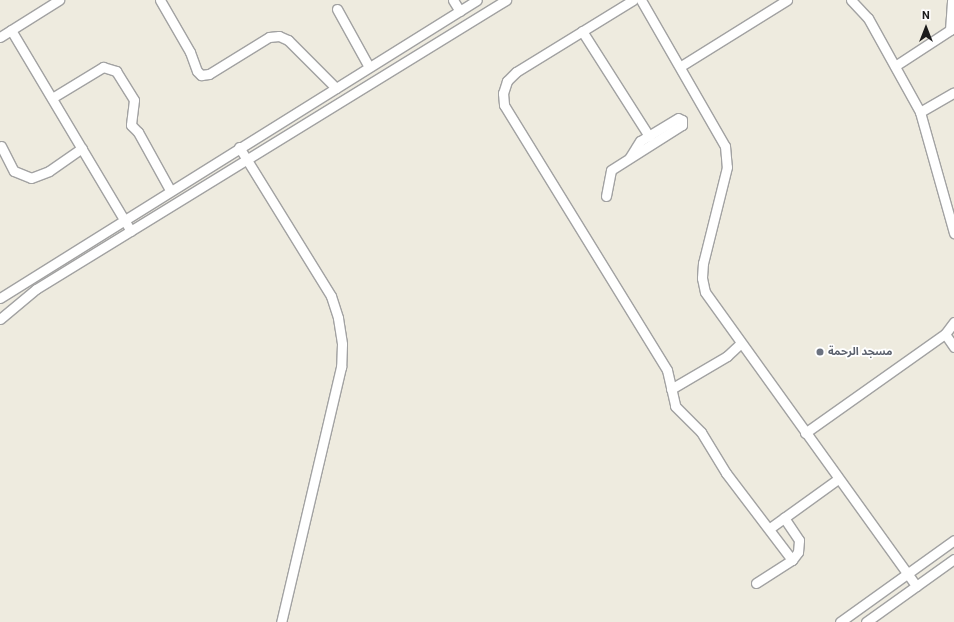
<!DOCTYPE html>
<html>
<head>
<meta charset="utf-8">
<style>
  body { margin:0 }
  #map { position:relative; width:954px; height:622px; overflow:hidden; background:#eeebdf; font-family:Roboto,"Noto Sans Arabic",sans-serif }
  div>[style] { position:absolute }
  [style*='--x'] { left:calc(var(--x)*1px); top:calc(var(--y)*1px); width:calc(var(--w)*1px); rotate:calc(var(--a)*1deg) }
  .roads { filter:drop-shadow(1px 0 #a2a2a2) drop-shadow(-1px 0 #a2a2a2) drop-shadow(0 1px #a2a2a2) drop-shadow(0 -1px #a2a2a2) }
  .street>* { height:9px; margin:-4.5px; padding:0 4.5px; transform-origin:4.5px; border-radius:4.5px; background:#fff }
  .dots>* { width:11px; height:11px; translate:-50% -50%; box-sizing:border-box; border:2px solid #fff; border-radius:50% }
  span { translate:-50% -50%; white-space:nowrap; text-align:center; line-height:1.15; -webkit-text-stroke:3.5px #fff; paint-order:stroke }
  .worship-label { font-size:11px; color:#5b616d; font-weight:700 }
  .left { translate:0 -50%; text-align:left }
  .north { position:absolute; left:906px; top:8px; width:40px; height:40px; -webkit-text-stroke:3px #fff; paint-order:stroke; rotate:0deg; font-size:11px; font-weight:700; line-height:16px; text-align:center; color:#1b1b1b }
  .north::after { content:''; display:block; margin:auto; width:14px; height:18px; background:#1b1b1b; clip-path:polygon(50% 0,100% 100%,50% 72%,0 100%) }
</style>
</head>
<body>
<div id="map">
  <div class="roads">
    <div class="street">
      <div style="--x:160;--y:0;--w:60;--a:60"></div>
      <div style="--x:190;--y:52;--w:20;--a:70"></div>
      <div style="--x:197;--y:71;--w:6;--a:45"></div>
      <div style="--x:201;--y:75;--w:8;--a:-7"></div>
      <div style="--x:209;--y:74;--w:70;--a:-31.7"></div>
      <div style="--x:269;--y:37;--w:10;--a:-6"></div>
      <div style="--x:279;--y:36;--w:10;--a:24"></div>
      <div style="--x:288;--y:40;--w:68;--a:45"></div>
      <div style="--x:453;--y:0;--w:13;--a:58"></div>
      <div style="--x:633;--y:0;--w:137;--a:148.4"></div>
      <div style="--x:516;--y:72;--w:13;--a:135"></div>
      <div style="--x:507;--y:81;--w:13;--a:108"></div>
      <div style="--x:503;--y:93;--w:12;--a:85"></div>
      <div style="--x:504;--y:105;--w:311;--a:58.4"></div>
      <div style="--x:667;--y:370;--w:37;--a:77"></div>
      <div style="--x:675;--y:406;--w:37;--a:45"></div>
      <div style="--x:701;--y:432;--w:48;--a:58.6"></div>
      <div style="--x:726;--y:473;--w:109;--a:52.8"></div>
      <div style="--x:641;--y:0;--w:168;--a:60.1"></div>
      <div style="--x:725;--y:146;--w:21;--a:85"></div>
      <div style="--x:727;--y:167;--w:99;--a:104"></div>
      <div style="--x:703;--y:263;--w:15;--a:94"></div>
      <div style="--x:702;--y:278;--w:14;--a:78"></div>
      <div style="--x:705;--y:292;--w:362;--a:54.3"></div>
      <div style="--x:851;--y:0;--w:25;--a:47"></div>
      <div style="--x:868;--y:18;--w:107;--a:61"></div>
      <div style="--x:920;--y:112;--w:126;--a:74.3"></div>
      <div style="--x:337;--y:9;--w:66;--a:61.1"></div>
      <div style="--x:11;--y:30;--w:234;--a:59.2"></div>
      <div style="--x:582;--y:31;--w:125;--a:57.5"></div>
      <div style="--x:0;--y:37;--w:70;--a:-32.1"></div>
      <div style="--x:681;--y:66;--w:125;--a:-31.9"></div>
      <div style="--x:895;--y:66;--w:66;--a:-33.2"></div>
      <div style="--x:950;--y:30;--w:30;--a:-86"></div>
      <div style="--x:52;--y:98;--w:60;--a:-31.3"></div>
      <div style="--x:103;--y:67;--w:14;--a:17"></div>
      <div style="--x:116;--y:71;--w:34;--a:58"></div>
      <div style="--x:134;--y:100;--w:25;--a:97"></div>
      <div style="--x:131;--y:125;--w:10;--a:45"></div>
      <div style="--x:138;--y:132;--w:66;--a:61.1"></div>
      <div style="--x:920;--y:112;--w:39;--a:-30"></div>
      <div style="--x:1;--y:146;--w:28;--a:63"></div>
      <div style="--x:14;--y:171;--w:18;--a:22"></div>
      <div style="--x:31;--y:178;--w:19;--a:-21"></div>
      <div style="--x:49;--y:171;--w:40;--a:-34.9"></div>
      <div style="--x:239;--y:147;--w:175;--a:58.3"></div>
      <div style="--x:331;--y:296;--w:23;--a:72"></div>
      <div style="--x:338;--y:318;--w:26;--a:81"></div>
      <div style="--x:342;--y:344;--w:23;--a:92"></div>
      <div style="--x:341;--y:367;--w:262;--a:103.2"></div>
      <div style="--x:606;--y:196;--w:26;--a:-79"></div>
      <div style="--x:611;--y:170;--w:84;--a:-32.4"></div>
      <div style="--x:682;--y:125;--w:5;--a:-90"></div>
      <div style="--x:682;--y:120;--w:4;--a:-153"></div>
      <div style="--x:678;--y:118;--w:44;--a:148.8"></div>
      <div style="--x:640;--y:141;--w:19;--a:122"></div>
      <div style="--x:0;--y:298;--w:562;--a:-31.99"></div>
      <div style="--x:0;--y:319;--w:47;--a:-39.8"></div>
      <div style="--x:36;--y:289;--w:552;--a:-31.59"></div>
      <div style="--x:945;--y:334;--w:16;--a:55"></div>
      <div style="--x:671;--y:389;--w:65;--a:-30.5"></div>
      <div style="--x:727;--y:356;--w:18;--a:-43"></div>
      <div style="--x:805;--y:433;--w:171;--a:-35.3"></div>
      <div style="--x:945;--y:334;--w:15;--a:-53"></div>
      <div style="--x:770;--y:528;--w:84;--a:-35.8"></div>
      <div style="--x:756;--y:583;--w:43;--a:-32.6"></div>
      <div style="--x:792;--y:560;--w:10;--a:-53"></div>
      <div style="--x:798;--y:552;--w:12;--a:-85"></div>
      <div style="--x:799;--y:540;--w:27;--a:-124"></div>
      <div style="--x:840;--y:622;--w:140;--a:-35.7"></div>
      <div style="--x:866;--y:622;--w:108;--a:-35.6"></div>
    </div>
  </div>
  <div class="dots">
    <div style="left:820px;top:352px;background:#6b7280"></div>
  </div>
  <div class="worship-label">
    <span class="left" style="left:828px;top:352px">مسجد الرحمة</span>
  </div>
  <div class="north">N</div>
</div>
</body>
</html>
